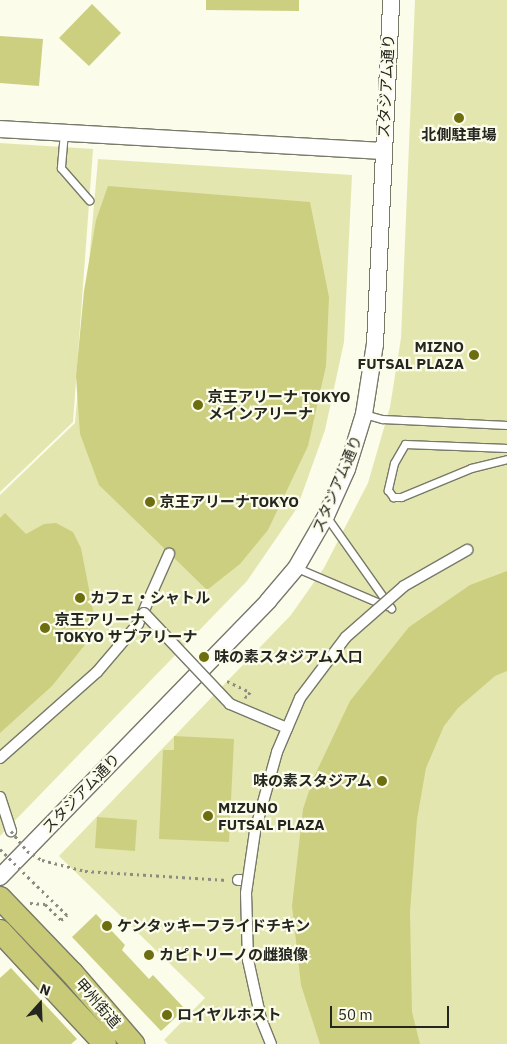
<!DOCTYPE html>
<html>
<head>
<meta charset="utf-8">
<style>
  body { margin:0 }
  #map { position:relative; width:507px; height:1044px; overflow:hidden; background:#fbfcea; font-family:"IBM Plex Sans","Noto Sans JP",sans-serif }
  div>[style] { position:absolute }
  [style*='--x'] { left:calc(var(--x)*1px); top:calc(var(--y)*1px); width:calc(var(--w)*1px); rotate:calc(var(--a)*1deg) }
  .green>* { inset:0; background:#e4e6b0 }
  .building>* { inset:0; background:#cccf80 }
  .path>* { height:3px; margin-top:-1.5px; transform-origin:0; background:repeating-linear-gradient(90deg,#8c8d81 0 2.5px,transparent 0 6.5px) }
  .roads { filter:drop-shadow(1px 0 #787969) drop-shadow(-1px 0 #787969) drop-shadow(0 1px #787969) drop-shadow(0 -1px #787969) }
  .service>* { height:7px; margin:-3.5px; padding:0 3.5px; transform-origin:3.5px; border-radius:3.5px; background:#fff }
  .pedestrian>* { height:10px; margin:-5px; padding:0 5px; transform-origin:5px; border-radius:5px; background:#fff }
  .tertiary>* { height:16px; margin:-8px; padding:0 8px; transform-origin:8px; border-radius:8px; background:#fff }
  .trunk>* { height:22px; margin:-11px; padding:0 11px; transform-origin:11px; border-radius:11px; background:#c8ca78 }
  .path-bridge>* { height:3px; margin-top:-1.5px; transform-origin:0; background:repeating-linear-gradient(90deg,#8c8d81 0 2.5px,transparent 0 6.5px) }
  .bridges { filter:drop-shadow(1px 0 #787969) drop-shadow(-1px 0 #787969) drop-shadow(0 1px #787969) drop-shadow(0 -1px #787969) }
  .pedestrian-bridge>* { height:10px; margin:-5px; padding:0 5px; transform-origin:5px; border-radius:5px; background:#fff }
  .dots>* { width:14px; height:14px; translate:-50% -50%; box-sizing:border-box; border:2px solid #fbfcea; border-radius:50% }
  span { translate:-50% -50%; white-space:nowrap; text-align:center; line-height:1.15; -webkit-text-stroke:4.5px #fbfcea; paint-order:stroke }
  .street-label { font-size:15px; color:#25261f }
  .poi-label { font-size:15px; color:#25261f; font-weight:700 }
  .right { translate:-100% -50%; text-align:right }
  .left { translate:0 -50%; text-align:left }
  .north { position:absolute; left:15px; top:979px; width:50px; height:50px; -webkit-text-stroke:4px #fbfcea; paint-order:stroke; rotate:20deg; font-size:14px; font-weight:700; line-height:20px; text-align:center; color:#25261f }
  .north::after { content:''; display:block; margin:auto; width:18px; height:22px; background:#25261f; clip-path:polygon(50% 0,100% 100%,50% 72%,0 100%) }
  .scale { position:absolute; left:330px; top:1006px; width:119px; height:22px; box-sizing:border-box; border:2px solid #25261f; border-top:0; padding-left:6px; font-size:15px; line-height:18px; white-space:nowrap; color:#25261f; -webkit-text-stroke:4px #fbfcea; paint-order:stroke }
</style>
</head>
<body>
<div id="map">
  <div class="green">
    <div style="clip-path:polygon(415px 0,507px 0,507px 1044px,168px 1044px,164px 1040px,205px 998px,59px 856px,291px 615px,324px 568px,368px 483px,390px 407px,401px 338px)"></div>
    <div style="clip-path:polygon(0 143px,93px 149px,73px 422px,0 492px)"></div>
    <div style="clip-path:polygon(98px 159px,352px 175px,344px 342px,325px 430px,297px 508px,247px 581px,0 836px,0 495px,75px 423px)"></div>
  </div>
  <div class="building">
    <div style="clip-path:polygon(206px 0,299px 0,299px 11px,206px 10px)"></div>
    <div style="clip-path:polygon(92px 4px,121px 33px,89px 66px,59px 38px)"></div>
    <div style="clip-path:polygon(0 36px,43px 39px,39px 86px,0 83px)"></div>
    <div style="clip-path:polygon(108px 186px,310px 202px,329px 297px,326px 366px,308px 446px,268px 530px,240px 564px,207px 590px,99px 485px,80px 434px,76px 376px,84px 291px,96px 220px)"></div>
    <div style="clip-path:polygon(5px 513px,26px 534px,44px 524px,56px 523px,73px 532px,81px 548px,94px 615px,88px 641px,52px 686px,0 733px,0 518px)"></div>
    <div style="clip-path:polygon(507px 571px,507px 671px,495px 676px,458px 708px,444px 726px,426px 768px,417px 819px,410px 912px,412px 1012px,420px 1044px,320px 1044px,301px 985px,292px 906px,303px 809px,313px 779px,350px 701px,409px 627px,470px 585px)"></div>
    <div style="clip-path:polygon(174px 736px,234px 739px,229px 842px,159px 839px,163px 750px,174px 750px)"></div>
    <div style="clip-path:polygon(97px 817px,137px 820px,135px 851px,95px 848px)"></div>
    <div style="clip-path:polygon(96px 914px,125px 945px,122px 950px,149px 979px,153px 975px,185px 1009px,161px 1031px,72px 937px)"></div>
    <div style="clip-path:polygon(11px 968px,77px 1039px,71px 1044px,0 1044px,0 978px)"></div>
  </div>
  <div class="path">
    <div style="--x:227;--y:681;--w:25;--a:26"></div>
    <div style="--x:250;--y:692;--w:6;--a:121"></div>
    <div style="--x:247;--y:697;--w:3;--a:-162"></div>
    <div style="--x:42;--y:860;--w:44;--a:14.3"></div>
    <div style="--x:85;--y:871;--w:142;--a:3.6"></div>
    <div style="--x:30;--y:903;--w:15;--a:4"></div>
    <div style="--x:45;--y:904;--w:23;--a:45"></div>
    <div style="--x:61;--y:920;--w:8;--a:-40"></div>
    <div style="--x:67;--y:915;--w:49;--a:-135.8"></div>
  </div>
  <div class="roads">
    <div class="service">
      <div style="--x:64;--y:132;--w:36;--a:95"></div>
      <div style="--x:61;--y:168;--w:43;--a:48.8"></div>
      <div style="--x:364;--y:414;--w:19;--a:16"></div>
      <div style="--x:382;--y:419;--w:125;--a:2.7"></div>
      <div style="--x:507;--y:448;--w:102;--a:-177.8"></div>
      <div style="--x:405;--y:444;--w:22;--a:120"></div>
      <div style="--x:394;--y:463;--w:28;--a:103"></div>
      <div style="--x:388;--y:490;--w:9;--a:54"></div>
      <div style="--x:393;--y:497;--w:8;--a:0"></div>
      <div style="--x:401;--y:497;--w:76;--a:-22.5"></div>
      <div style="--x:471;--y:468;--w:37;--a:-14"></div>
      <div style="--x:326;--y:516;--w:113;--a:54.8"></div>
      <div style="--x:297;--y:568;--w:97;--a:23.1"></div>
    </div>
    <div class="pedestrian">
      <div style="--x:0;--y:758;--w:130;--a:-41.6"></div>
      <div style="--x:97;--y:672;--w:63;--a:-49.5"></div>
      <div style="--x:138;--y:624;--w:77;--a:-66.1"></div>
      <div style="--x:0;--y:797;--w:36;--a:72"></div>
      <div style="--x:238;--y:880;--w:10;--a:0"></div>
    </div>
    <div class="tertiary">
      <div style="--x:0;--y:129;--w:384;--a:3.3"></div>
      <div style="--x:0;--y:877;--w:385;--a:-45.8"></div>
      <div style="--x:268;--y:601;--w:43;--a:-49.7"></div>
      <div style="--x:296;--y:568;--w:60;--a:-60"></div>
      <div style="--x:326;--y:516;--w:51;--a:-65.9"></div>
      <div style="--x:347;--y:469;--w:58;--a:-72.8"></div>
      <div style="--x:364;--y:414;--w:71;--a:-81.1"></div>
      <div style="--x:375;--y:344;--w:344;--a:-87.3"></div>
    </div>
    <div class="trunk">
      <div style="--x:0;--y:898;--w:104;--a:46.2"></div>
      <div style="--x:72;--y:973;--w:94;--a:49.3"></div>
      <div style="--x:0;--y:931;--w:154;--a:47.1"></div>
    </div>
  </div>
  <div class="path-bridge">
    <div style="--x:11;--y:831;--w:26;--a:51"></div>
    <div style="--x:27;--y:851;--w:17;--a:31"></div>
    <div style="--x:0;--y:849;--w:45;--a:45"></div>
  </div>
  <div class="bridges">
    <div class="pedestrian-bridge">
      <div style="--x:144;--y:613;--w:125;--a:46.6"></div>
      <div style="--x:230;--y:704;--w:62;--a:22.8"></div>
      <div style="--x:271;--y:1044;--w:27;--a:-112"></div>
      <div style="--x:261;--y:1019;--w:60;--a:-102.4"></div>
      <div style="--x:248;--y:960;--w:67;--a:-91.7"></div>
      <div style="--x:246;--y:893;--w:63;--a:-81.7"></div>
      <div style="--x:255;--y:831;--w:82;--a:-74.4"></div>
      <div style="--x:277;--y:752;--w:59;--a:-66.9"></div>
      <div style="--x:300;--y:698;--w:76;--a:-53"></div>
      <div style="--x:346;--y:637;--w:77;--a:-41.3"></div>
      <div style="--x:404;--y:586;--w:73;--a:-29.7"></div>
    </div>
  </div>
  <div class="dots">
    <div style="left:459px;top:118px;background:#6d6e0f"></div>
    <div style="left:474px;top:355px;background:#6d6e0f"></div>
    <div style="left:198px;top:405px;background:#6d6e0f"></div>
    <div style="left:150px;top:502px;background:#6d6e0f"></div>
    <div style="left:80px;top:598px;background:#6d6e0f"></div>
    <div style="left:45px;top:628px;background:#6d6e0f"></div>
    <div style="left:204px;top:657px;background:#6d6e0f"></div>
    <div style="left:382px;top:781px;background:#6d6e0f"></div>
    <div style="left:208px;top:816px;background:#6d6e0f"></div>
    <div style="left:107px;top:926px;background:#6d6e0f"></div>
    <div style="left:149px;top:955px;background:#6d6e0f"></div>
    <div style="left:167px;top:1015px;background:#6d6e0f"></div>
  </div>
  <div class="street-label">
    <span style="left:386px;top:86px;rotate:-87deg">スタジアム通り</span>
    <span style="left:337px;top:484px;rotate:-67deg">スタジアム通り</span>
    <span style="left:81px;top:793px;rotate:-46deg">スタジアム通り</span>
    <span style="left:98px;top:1003px;rotate:49deg">甲州街道</span>
  </div>
  <div class="poi-label">
    <span style="left:459px;top:135px">北側駐車場</span>
    <span class="right" style="left:464px;top:355px">MIZNO<br>FUTSAL PLAZA</span>
    <span class="left" style="left:208px;top:405px">京王アリーナ TOKYO<br>メインアリーナ</span>
    <span class="left" style="left:160px;top:502px">京王アリーナTOKYO</span>
    <span class="left" style="left:90px;top:598px">カフェ・シャトル</span>
    <span class="left" style="left:55px;top:628px">京王アリーナ<br>TOKYO サブアリーナ</span>
    <span class="left" style="left:214px;top:657px">味の素スタジアム入口</span>
    <span class="right" style="left:372px;top:781px">味の素スタジアム</span>
    <span class="left" style="left:218px;top:816px">MIZUNO<br>FUTSAL PLAZA</span>
    <span class="left" style="left:117px;top:926px">ケンタッキーフライドチキン</span>
    <span class="left" style="left:159px;top:955px">カピトリーノの雌狼像</span>
    <span class="left" style="left:177px;top:1015px">ロイヤルホスト</span>
  </div>
  <div class="north">N</div>
  <div class="scale">50 m</div>
</div>
</body>
</html>
